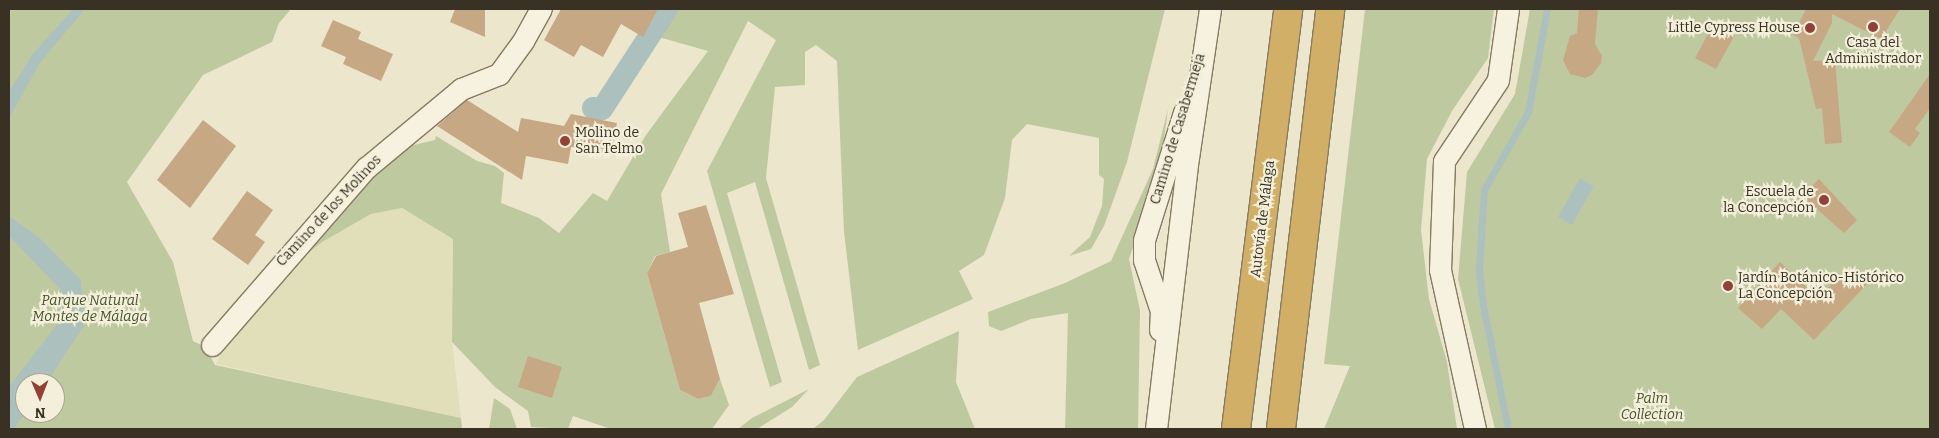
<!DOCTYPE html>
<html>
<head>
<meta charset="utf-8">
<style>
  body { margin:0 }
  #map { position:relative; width:1939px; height:438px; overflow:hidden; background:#ebe6cc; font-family:Bitter,serif }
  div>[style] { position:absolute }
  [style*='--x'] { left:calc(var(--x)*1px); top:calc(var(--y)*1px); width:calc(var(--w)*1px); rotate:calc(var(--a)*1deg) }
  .farmland>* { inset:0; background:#e0dfba }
  .green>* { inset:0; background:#bfc9a0 }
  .water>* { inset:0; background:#acc1bd }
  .stream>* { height:7px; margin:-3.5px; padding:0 3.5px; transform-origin:3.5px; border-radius:3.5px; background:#acc1bd }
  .canal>* { height:22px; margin:-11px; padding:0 11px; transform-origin:11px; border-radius:11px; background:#acc1bd }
  .building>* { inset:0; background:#c6a885 }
  .roads { filter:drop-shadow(1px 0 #877a61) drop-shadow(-1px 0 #877a61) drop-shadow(0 1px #877a61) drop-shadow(0 -1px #877a61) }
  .minor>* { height:21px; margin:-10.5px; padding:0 10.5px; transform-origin:10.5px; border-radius:10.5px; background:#f7f2df }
  .motorway>* { height:28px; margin:-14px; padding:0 14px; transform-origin:14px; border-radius:14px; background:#d1af66 }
  .dots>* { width:14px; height:14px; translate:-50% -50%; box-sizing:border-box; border:2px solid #f3efdb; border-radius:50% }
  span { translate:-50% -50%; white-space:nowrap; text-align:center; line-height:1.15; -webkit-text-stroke:4.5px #f3efdb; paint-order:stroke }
  .poi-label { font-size:14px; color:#393123 }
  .right { translate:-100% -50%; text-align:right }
  .left { translate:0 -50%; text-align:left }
  .street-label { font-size:14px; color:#393123 }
  .park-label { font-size:14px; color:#45542b; font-style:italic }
  .frame { position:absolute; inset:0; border:10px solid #393123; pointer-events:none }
  .north { position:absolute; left:15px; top:373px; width:50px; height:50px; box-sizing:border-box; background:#f3efdb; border:1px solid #a9a391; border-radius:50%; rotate:179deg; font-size:14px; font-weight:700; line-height:20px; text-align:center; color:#393123 }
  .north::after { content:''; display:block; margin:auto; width:18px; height:22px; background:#914136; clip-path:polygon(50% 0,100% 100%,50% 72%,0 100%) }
</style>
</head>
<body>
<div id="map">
  <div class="farmland">
    <div style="clip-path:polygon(402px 208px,453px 239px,452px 342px,461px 418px,216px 364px,228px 339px,275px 280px,322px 242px,371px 214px)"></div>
  </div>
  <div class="green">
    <div style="clip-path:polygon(evenodd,9px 9px,291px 9px,279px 23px,272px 42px,203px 75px,127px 182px,173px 262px,193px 341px,205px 347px,215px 365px,461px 418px,462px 429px,9px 429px,9px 9px,25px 383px,55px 383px,55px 413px,25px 413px,25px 383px)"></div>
    <div style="clip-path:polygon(672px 9px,1165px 9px,1127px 162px,1104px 226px,1091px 249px,1069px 256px,1090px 237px,1102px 206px,1104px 179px,1099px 175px,1099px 138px,1027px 124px,1012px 140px,1005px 198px,984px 255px,959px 271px,973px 299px,858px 350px,844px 232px,837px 61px,816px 45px,805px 52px,805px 85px,775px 87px,766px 178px,820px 365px,809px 370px,755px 182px,727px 193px,782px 382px,770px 387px,707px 171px,776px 40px,748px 21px,661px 194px,670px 252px,655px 256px,647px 273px,680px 390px,698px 399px,711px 396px,720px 379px,729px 405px,712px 429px,611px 429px,573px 416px,568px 429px,531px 427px,528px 411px,495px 387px,452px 342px,453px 239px,402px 208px,371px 214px,322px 242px,275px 280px,407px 139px,414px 145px,435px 140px,436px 136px,477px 161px,495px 166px,504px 173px,501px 203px,539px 218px,559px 233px,593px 193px,607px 201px,646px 135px,708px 51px,655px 36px)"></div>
    <div style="clip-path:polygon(1365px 9px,1494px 9px,1488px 58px,1452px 111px,1427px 159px,1421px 230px,1429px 299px,1447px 362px,1457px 429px,1324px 429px,1350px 366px,1324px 364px)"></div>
    <div style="clip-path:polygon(1530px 9px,1930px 9px,1930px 429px,1495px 429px,1458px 279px,1467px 172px,1515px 94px)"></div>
    <div style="clip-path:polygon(1168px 109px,1160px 170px,1129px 259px,1140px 310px,1138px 429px,1065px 429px,1068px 313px,1031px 319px,1001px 331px,989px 326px,988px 312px,1065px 283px,1111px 261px,1153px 169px)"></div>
    <div style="clip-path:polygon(959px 331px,956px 382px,975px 429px,813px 429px,824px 420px,857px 377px)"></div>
    <div style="clip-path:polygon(809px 389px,792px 407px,757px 429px,738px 429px,752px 418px)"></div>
    <div style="clip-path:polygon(494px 398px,510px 409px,517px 429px,489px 429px)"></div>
  </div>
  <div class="water">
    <div style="clip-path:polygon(73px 9px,85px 9px,40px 63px,9px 118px,9px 92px,32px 55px)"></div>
    <div style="clip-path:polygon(1580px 178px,1594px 186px,1572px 225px,1558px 217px)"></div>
    <div style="clip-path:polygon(9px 216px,41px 239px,81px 280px,84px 326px,46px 383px,25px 383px,25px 413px,14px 429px,9px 429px,9px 387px,60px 320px,60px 289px,9px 236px)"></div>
  </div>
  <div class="stream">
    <div style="--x:1508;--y:429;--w:126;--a:-101.4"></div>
    <div style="--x:1483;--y:305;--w:35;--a:-97"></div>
    <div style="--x:1479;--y:270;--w:80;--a:-86.4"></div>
    <div style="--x:1484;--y:190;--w:90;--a:-60.6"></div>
    <div style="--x:1528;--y:112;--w:105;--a:-79.5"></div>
  </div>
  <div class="canal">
    <div style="--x:593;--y:108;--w:9;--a:6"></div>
    <div style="--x:602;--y:109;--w:119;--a:-57"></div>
  </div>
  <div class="building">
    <div style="clip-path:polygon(455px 9px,485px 9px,485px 37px,450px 22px)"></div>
    <div style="clip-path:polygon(561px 9px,658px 9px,643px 37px,621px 24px,603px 57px,581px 45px,574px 57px,544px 40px)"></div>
    <div style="clip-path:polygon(1579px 9px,1598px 9px,1595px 44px,1602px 56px,1601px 63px,1592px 75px,1585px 78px,1570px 74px,1563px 60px,1570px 36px,1577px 33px)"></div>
    <div style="clip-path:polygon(1806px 9px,1900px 9px,1881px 39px,1832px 14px,1832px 23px,1813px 61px,1835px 60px,1842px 143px,1825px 144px,1822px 108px,1816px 109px,1799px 38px,1793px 35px)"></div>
    <div style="clip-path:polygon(333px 20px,361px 32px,358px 39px,393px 54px,381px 81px,343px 64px,346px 57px,321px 46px)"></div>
    <div style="clip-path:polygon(1714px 23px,1735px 35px,1716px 69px,1695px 58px)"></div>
    <div style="clip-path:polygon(1930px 74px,1930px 108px,1915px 129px,1920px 133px,1910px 147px,1889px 132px)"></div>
    <div style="clip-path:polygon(467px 100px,518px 132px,521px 118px,564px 126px,571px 114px,617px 123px,611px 154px,571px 147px,568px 164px,526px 156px,522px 180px,437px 126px)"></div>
    <div style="clip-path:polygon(203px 120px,236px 146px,190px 208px,157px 180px)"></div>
    <div style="clip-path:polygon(1819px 179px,1857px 220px,1844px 233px,1802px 196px)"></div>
    <div style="clip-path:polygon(247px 191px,273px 210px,255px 235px,265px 242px,248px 265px,212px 239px)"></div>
    <div style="clip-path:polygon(706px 205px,734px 294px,699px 303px,720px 379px,711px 396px,698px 399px,680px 390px,647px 273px,656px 256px,688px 247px,678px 213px)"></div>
    <div style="clip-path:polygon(1780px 262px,1818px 298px,1849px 266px,1868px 283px,1814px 340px,1781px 309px,1762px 329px,1738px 308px)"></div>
    <div style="clip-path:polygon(528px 356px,562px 367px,552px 398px,518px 387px)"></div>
  </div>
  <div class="roads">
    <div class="minor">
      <div style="--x:1160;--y:330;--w:19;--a:-87"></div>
      <div style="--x:1161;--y:311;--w:54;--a:-108.4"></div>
      <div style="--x:1144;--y:260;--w:20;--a:-90"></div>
      <div style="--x:1144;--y:240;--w:134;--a:-72.6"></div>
      <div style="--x:212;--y:345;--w:235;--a:-49"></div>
      <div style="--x:366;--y:168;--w:124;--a:-39.7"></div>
      <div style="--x:461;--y:89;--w:41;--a:-21.5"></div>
      <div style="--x:499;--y:74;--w:41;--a:-54"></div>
      <div style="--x:523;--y:41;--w:37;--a:-61"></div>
      <div style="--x:1156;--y:429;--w:273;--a:-83.3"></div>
      <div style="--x:1188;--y:158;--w:151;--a:-81.6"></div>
      <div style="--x:1475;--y:429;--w:163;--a:-102.4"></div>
      <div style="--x:1440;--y:270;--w:109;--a:-87.9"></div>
      <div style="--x:1444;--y:161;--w:97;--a:-56.3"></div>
      <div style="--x:1498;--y:80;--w:72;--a:-82"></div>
    </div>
    <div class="motorway">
      <div style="--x:1236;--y:429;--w:423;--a:-82.9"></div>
      <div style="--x:1281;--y:429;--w:423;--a:-83.3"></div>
    </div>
  </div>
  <div class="dots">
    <div style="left:1873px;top:27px;background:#914136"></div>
    <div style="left:1810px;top:28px;background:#914136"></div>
    <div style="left:565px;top:141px;background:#914136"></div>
    <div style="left:1824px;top:200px;background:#914136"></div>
    <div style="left:1728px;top:286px;background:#914136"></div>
  </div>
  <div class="poi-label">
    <span class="right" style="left:1800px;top:28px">Little Cypress House</span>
    <span style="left:1873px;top:51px">Casa del<br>Administrador</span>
    <span class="left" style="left:575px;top:141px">Molino de<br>San Telmo</span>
    <span class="right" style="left:1814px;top:200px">Escuela de<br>la Concepción</span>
    <span class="left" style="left:1738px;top:286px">Jardín Botánico-Histórico<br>La Concepción</span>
  </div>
  <div class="street-label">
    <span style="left:1178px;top:129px;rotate:-73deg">Camino de Casabermeja</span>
    <span style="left:329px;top:211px;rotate:-47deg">Camino de los Molinos</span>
    <span style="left:1263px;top:219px;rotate:-83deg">Autovía de Málaga</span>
  </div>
  <div class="park-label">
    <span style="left:90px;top:309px">Parque Natural<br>Montes de Málaga</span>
    <span style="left:1652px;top:407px">Palm<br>Collection</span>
  </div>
  <div class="frame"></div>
  <div class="north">N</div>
</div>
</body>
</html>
